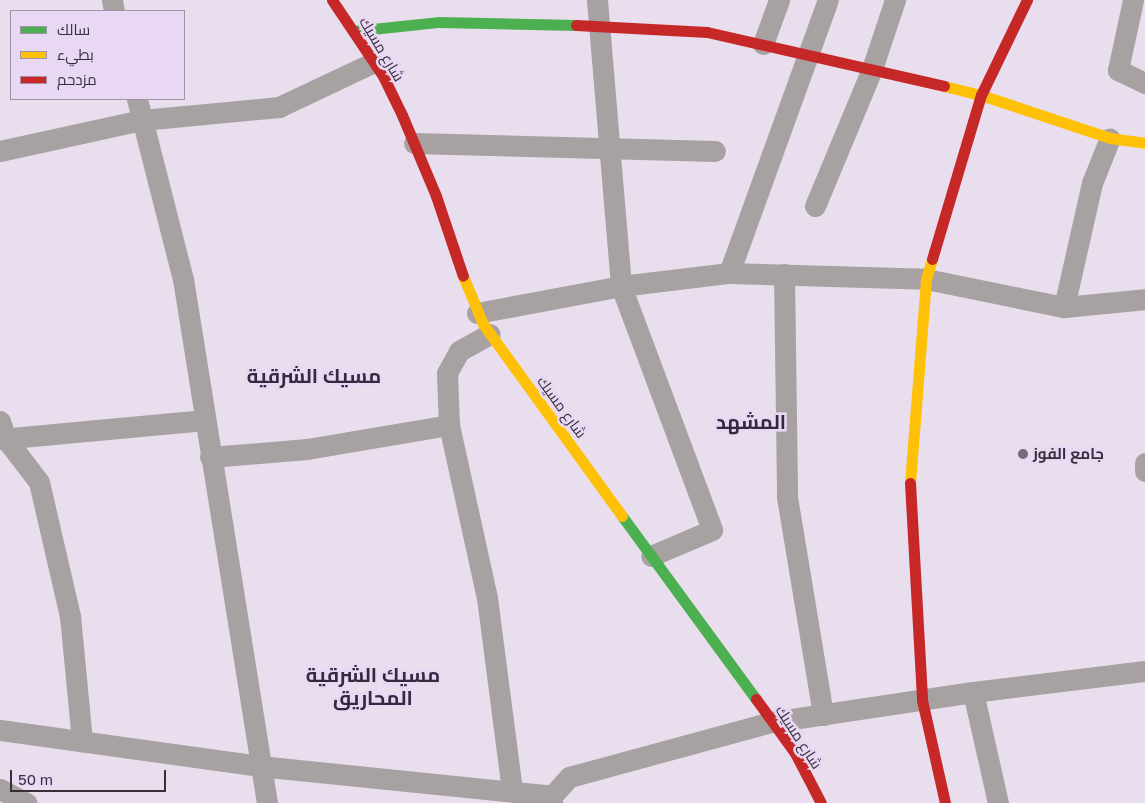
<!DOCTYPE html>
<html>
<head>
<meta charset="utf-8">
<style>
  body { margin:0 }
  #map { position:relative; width:1145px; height:803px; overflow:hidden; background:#e8deed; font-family:"Golos Text",Cairo,sans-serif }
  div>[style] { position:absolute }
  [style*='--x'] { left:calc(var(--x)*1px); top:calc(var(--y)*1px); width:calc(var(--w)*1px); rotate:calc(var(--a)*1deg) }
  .street>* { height:21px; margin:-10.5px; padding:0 10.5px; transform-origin:10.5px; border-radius:10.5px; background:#a7a1a2 }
  .fast>* { height:11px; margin:-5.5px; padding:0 5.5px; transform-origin:5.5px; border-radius:5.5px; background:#4caf50 }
  .slow>* { height:11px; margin:-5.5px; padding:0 5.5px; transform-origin:5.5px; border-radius:5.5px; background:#ffc107 }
  .jam>* { height:11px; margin:-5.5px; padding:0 5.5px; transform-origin:5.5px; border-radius:5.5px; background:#c62828 }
  .dots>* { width:14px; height:14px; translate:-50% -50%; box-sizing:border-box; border:2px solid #e9d8f3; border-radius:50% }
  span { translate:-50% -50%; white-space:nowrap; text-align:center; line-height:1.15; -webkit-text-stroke:5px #e9d8f3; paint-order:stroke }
  .street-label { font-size:15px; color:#362f3a }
  .poi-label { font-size:15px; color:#362f3a; font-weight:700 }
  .left { translate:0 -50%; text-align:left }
  .district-label { font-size:20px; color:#36283d; font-weight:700 }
  .legend { position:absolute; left:10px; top:10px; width:175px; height:90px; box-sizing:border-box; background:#e9d8f3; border:1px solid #a194a9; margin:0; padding:6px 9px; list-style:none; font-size:15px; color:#362f3a }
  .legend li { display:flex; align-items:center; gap:10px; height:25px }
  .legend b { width:25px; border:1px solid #a194a9 }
  .scale { position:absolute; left:10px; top:770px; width:156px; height:22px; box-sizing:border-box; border:2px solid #362f3a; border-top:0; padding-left:6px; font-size:15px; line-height:18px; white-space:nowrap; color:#362f3a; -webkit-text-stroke:4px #e9d8f3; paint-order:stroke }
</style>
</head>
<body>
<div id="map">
  <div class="street">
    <div style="--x:112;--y:0;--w:11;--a:80"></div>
    <div style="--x:597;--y:0;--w:287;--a:85.2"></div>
    <div style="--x:621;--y:286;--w:260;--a:69.5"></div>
    <div style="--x:712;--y:530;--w:66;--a:156.9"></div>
    <div style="--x:1133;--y:0;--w:72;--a:102.1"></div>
    <div style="--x:1118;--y:70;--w:30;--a:26"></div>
    <div style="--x:763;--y:44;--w:47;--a:-70"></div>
    <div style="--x:137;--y:99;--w:186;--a:75.7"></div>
    <div style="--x:183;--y:279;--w:531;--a:80.89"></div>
    <div style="--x:414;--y:143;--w:301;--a:1.5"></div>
    <div style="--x:0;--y:151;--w:145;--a:-12.3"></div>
    <div style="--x:142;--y:120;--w:138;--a:-5.4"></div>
    <div style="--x:279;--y:107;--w:105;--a:-25.3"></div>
    <div style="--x:815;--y:206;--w:148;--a:-67.4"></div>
    <div style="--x:872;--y:69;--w:73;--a:-71.6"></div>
    <div style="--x:729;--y:273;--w:290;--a:-70.1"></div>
    <div style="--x:784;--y:274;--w:223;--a:89.2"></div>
    <div style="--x:787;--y:497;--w:221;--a:80.6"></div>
    <div style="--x:1064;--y:307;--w:127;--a:-77.3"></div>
    <div style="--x:1092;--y:183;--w:48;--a:-68.2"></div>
    <div style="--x:477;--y:313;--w:147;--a:-10.6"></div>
    <div style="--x:621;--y:286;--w:109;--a:-6.9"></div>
    <div style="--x:729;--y:273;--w:197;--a:1.7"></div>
    <div style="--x:926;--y:279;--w:141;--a:11.5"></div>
    <div style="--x:1064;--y:307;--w:81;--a:-5.6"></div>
    <div style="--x:0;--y:421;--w:19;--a:72"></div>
    <div style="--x:6;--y:439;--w:54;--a:52.5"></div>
    <div style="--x:39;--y:482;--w:138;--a:77"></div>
    <div style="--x:70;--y:616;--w:126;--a:84.5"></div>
    <div style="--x:449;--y:425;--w:52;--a:-92.2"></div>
    <div style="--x:447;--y:373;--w:25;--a:-61"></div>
    <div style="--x:459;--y:351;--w:35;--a:-29"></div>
    <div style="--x:0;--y:439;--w:206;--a:-5.3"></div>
    <div style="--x:210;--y:457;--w:97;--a:-4.7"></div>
    <div style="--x:307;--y:449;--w:144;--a:-9.6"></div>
    <div style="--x:449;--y:425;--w:177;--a:77.6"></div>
    <div style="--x:487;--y:598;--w:195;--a:82.6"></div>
    <div style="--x:1145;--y:463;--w:8;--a:90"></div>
    <div style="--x:973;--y:692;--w:114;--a:77.3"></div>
    <div style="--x:0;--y:730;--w:261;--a:7.9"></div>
    <div style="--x:259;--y:766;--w:295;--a:5.8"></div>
    <div style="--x:0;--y:789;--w:30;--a:28"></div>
    <div style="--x:552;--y:803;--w:7;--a:-90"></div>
    <div style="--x:552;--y:796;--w:25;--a:-48"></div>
    <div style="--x:569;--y:777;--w:210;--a:-15.2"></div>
    <div style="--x:772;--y:722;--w:203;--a:-8.5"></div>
    <div style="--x:973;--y:692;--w:173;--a:-7"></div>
  </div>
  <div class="fast">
    <div style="--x:353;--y:31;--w:85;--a:-6"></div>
    <div style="--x:438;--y:22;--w:138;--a:1.2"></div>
    <div style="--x:622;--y:516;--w:227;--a:53.8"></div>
  </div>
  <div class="slow">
    <div style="--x:944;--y:86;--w:38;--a:14"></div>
    <div style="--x:981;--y:95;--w:136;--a:18.4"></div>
    <div style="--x:1110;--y:138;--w:35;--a:8"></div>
    <div style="--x:463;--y:276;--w:52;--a:67.4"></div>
    <div style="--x:483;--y:324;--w:237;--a:54.1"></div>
    <div style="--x:910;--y:483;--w:205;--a:-85.5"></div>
    <div style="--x:926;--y:279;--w:21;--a:-73"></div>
  </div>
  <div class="jam">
    <div style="--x:332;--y:0;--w:92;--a:56.1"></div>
    <div style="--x:383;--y:76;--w:43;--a:64"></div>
    <div style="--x:402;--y:115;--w:88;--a:67.2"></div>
    <div style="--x:436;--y:196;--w:84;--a:71.4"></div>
    <div style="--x:576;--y:25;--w:131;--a:3.1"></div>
    <div style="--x:707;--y:32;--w:243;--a:12.8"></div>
    <div style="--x:932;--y:259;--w:171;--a:-73.4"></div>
    <div style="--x:981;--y:95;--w:106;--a:-64.2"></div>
    <div style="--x:910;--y:483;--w:217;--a:86.8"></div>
    <div style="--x:922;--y:700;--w:106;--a:77.4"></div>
    <div style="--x:756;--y:699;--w:67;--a:54.2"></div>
    <div style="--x:795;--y:753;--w:56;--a:62.5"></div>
  </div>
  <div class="dots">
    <div style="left:1023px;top:454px;background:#746c79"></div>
  </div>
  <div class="street-label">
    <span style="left:382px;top:49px;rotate:59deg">شارع مسيك</span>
    <span style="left:562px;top:407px;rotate:54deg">شارع مسيك</span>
    <span style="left:799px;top:737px;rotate:57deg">شارع مسيك</span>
  </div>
  <div class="poi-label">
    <span class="left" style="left:1033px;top:454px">جامع الفوز</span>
  </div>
  <div class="district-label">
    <span style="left:314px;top:375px">مسيك الشرقية</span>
    <span style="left:751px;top:421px">المشهد</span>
    <span style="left:373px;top:686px">مسيك الشرقية<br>المحاريق</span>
  </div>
  <ul class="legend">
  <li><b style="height:6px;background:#4caf50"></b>سالك</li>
  <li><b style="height:6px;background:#ffc107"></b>بطيء</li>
  <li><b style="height:6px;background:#c62828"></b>مزدحم</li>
  </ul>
  <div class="scale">50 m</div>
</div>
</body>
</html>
